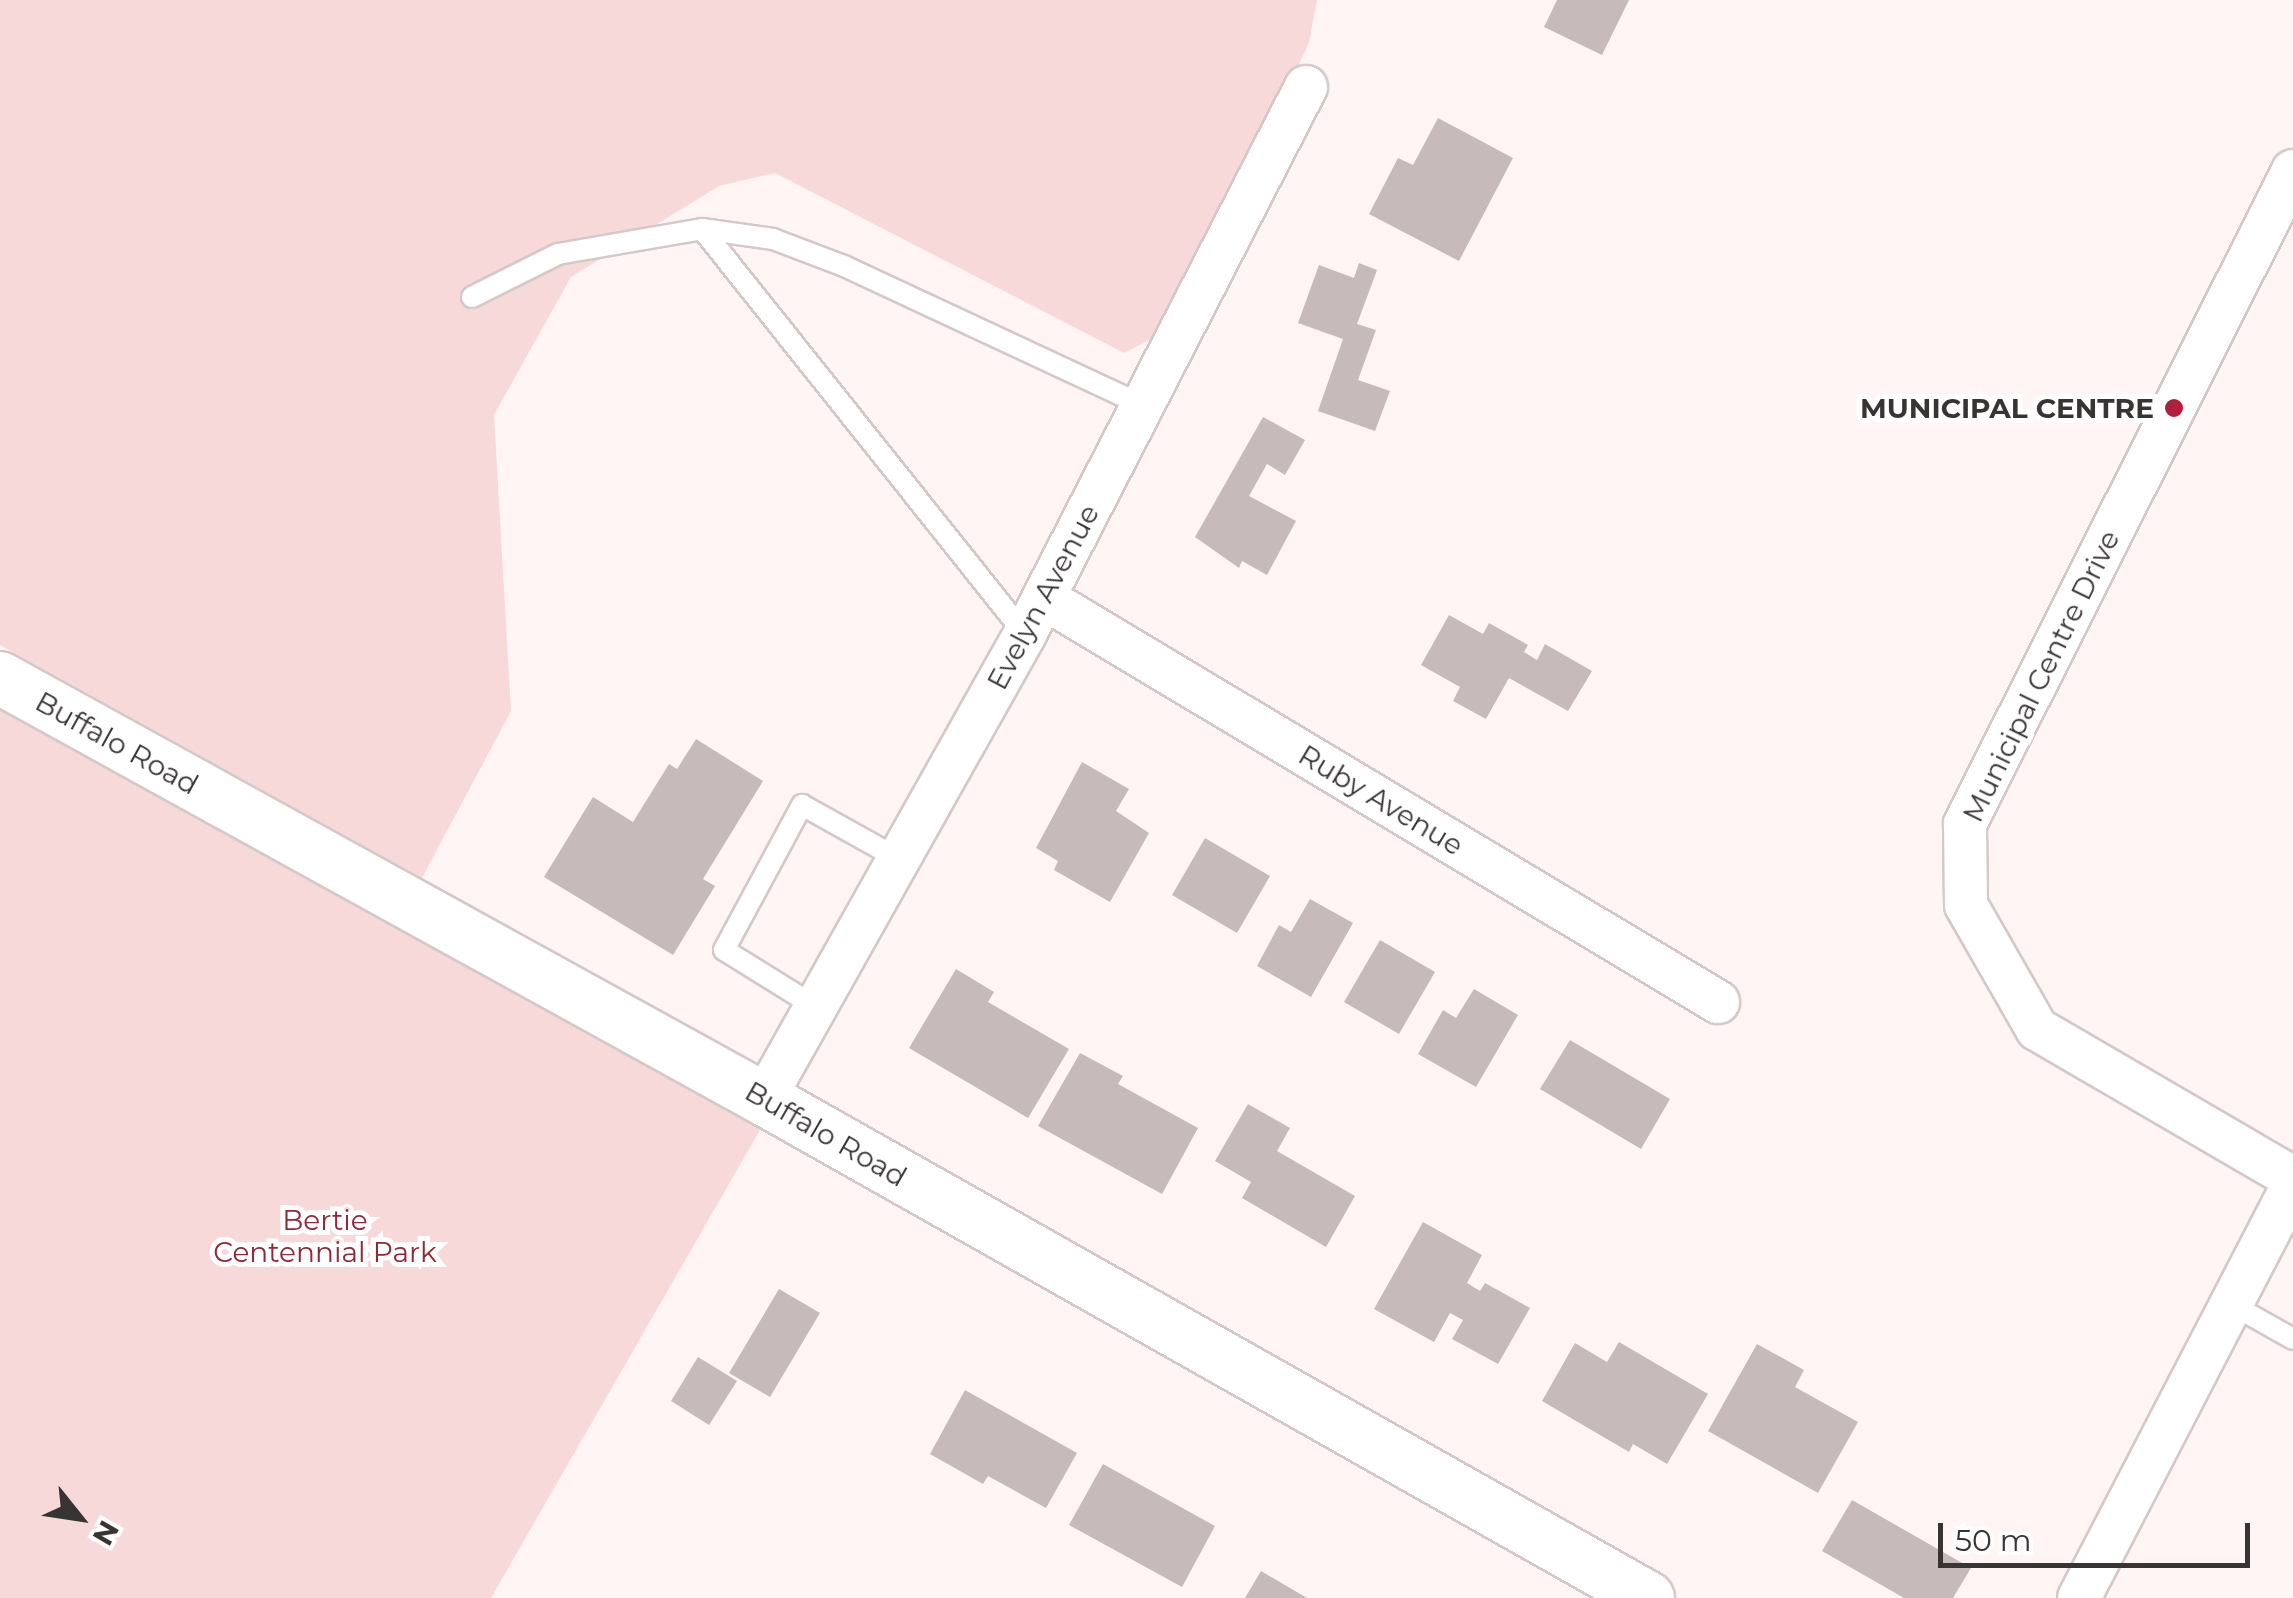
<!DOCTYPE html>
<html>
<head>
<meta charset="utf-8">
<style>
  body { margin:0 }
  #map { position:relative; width:2293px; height:1598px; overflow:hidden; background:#fff5f5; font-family:Montserrat,sans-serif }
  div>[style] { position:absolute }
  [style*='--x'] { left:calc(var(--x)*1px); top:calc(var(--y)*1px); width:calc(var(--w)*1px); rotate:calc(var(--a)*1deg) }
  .green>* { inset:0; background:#f7d9da }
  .building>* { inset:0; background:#c6babb }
  .roads { filter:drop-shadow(2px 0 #d4c8c8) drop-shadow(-2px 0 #d4c8c8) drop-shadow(0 2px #d4c8c8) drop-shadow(0 -2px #d4c8c8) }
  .service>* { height:20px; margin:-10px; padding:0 10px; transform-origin:10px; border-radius:10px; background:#fff }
  .minor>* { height:42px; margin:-21px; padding:0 21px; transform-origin:21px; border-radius:21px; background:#fff }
  .tertiary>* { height:52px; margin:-26px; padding:0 26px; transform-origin:26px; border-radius:26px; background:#fff }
  .dots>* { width:28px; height:28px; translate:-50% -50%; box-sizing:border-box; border:5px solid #fff; border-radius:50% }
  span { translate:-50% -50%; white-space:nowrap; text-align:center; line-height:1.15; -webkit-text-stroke:10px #fff; paint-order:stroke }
  .poi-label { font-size:28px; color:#393434; font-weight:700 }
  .right { translate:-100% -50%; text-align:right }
  .street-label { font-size:28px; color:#393434 }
  .park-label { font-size:28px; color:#8e2938 }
  .north { position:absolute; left:30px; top:1468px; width:100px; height:100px; -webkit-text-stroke:8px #fff; paint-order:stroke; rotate:120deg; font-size:28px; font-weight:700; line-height:40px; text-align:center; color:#393434 }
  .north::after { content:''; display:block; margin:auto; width:35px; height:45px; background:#393434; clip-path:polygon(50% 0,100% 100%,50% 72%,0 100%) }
  .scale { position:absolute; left:1938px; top:1523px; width:312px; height:45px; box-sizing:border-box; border:5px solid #393434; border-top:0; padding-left:12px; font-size:30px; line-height:35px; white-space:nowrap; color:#393434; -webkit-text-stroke:8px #fff; paint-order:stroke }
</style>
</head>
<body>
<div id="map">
  <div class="green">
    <div style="clip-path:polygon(0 0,1317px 0,1309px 43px,1175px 327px,1124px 353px,775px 173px,719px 186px,571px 277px,494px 415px,511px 711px,422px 878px,0 645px)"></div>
    <div style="clip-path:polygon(0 680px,771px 1111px,491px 1598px,0 1598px)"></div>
  </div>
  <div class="building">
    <div style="clip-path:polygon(1557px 0,1629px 0,1602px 55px,1544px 27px)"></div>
    <div style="clip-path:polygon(1438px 118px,1513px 158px,1459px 261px,1369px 214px,1398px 158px,1413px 165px)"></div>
    <div style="clip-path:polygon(1359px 263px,1377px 270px,1357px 324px,1376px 330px,1358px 380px,1390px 391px,1375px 431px,1318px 411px,1343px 339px,1298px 323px,1319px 265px,1354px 278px)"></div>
    <div style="clip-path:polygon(1263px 417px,1305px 440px,1285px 475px,1267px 464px,1249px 496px,1296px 521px,1267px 575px,1242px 561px,1239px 568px,1195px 537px)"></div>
    <div style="clip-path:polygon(1449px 615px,1483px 634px,1489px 623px,1528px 645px,1524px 652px,1537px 660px,1545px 644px,1592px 671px,1568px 711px,1509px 678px,1486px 719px,1453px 701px,1460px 687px,1421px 665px)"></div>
    <div style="clip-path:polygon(696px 739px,763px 781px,703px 879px,715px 886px,673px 955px,544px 877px,593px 797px,633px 822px,669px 764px,677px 769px)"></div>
    <div style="clip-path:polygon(1082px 762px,1129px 789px,1116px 811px,1149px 833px,1110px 902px,1054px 870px,1058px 861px,1036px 848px)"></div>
    <div style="clip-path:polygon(1205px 838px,1270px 876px,1237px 933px,1172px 895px)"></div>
    <div style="clip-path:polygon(1310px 899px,1353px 923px,1311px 997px,1257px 966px,1279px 925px,1291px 932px)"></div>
    <div style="clip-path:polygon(1380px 940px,1435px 972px,1399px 1034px,1344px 1002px)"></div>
    <div style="clip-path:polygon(956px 969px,994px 992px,988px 1002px,1069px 1049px,1028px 1118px,909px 1048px)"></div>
    <div style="clip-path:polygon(1474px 989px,1518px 1015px,1476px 1087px,1418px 1054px,1443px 1010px,1456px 1018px)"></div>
    <div style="clip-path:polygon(1570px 1040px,1670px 1099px,1641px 1149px,1540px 1089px)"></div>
    <div style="clip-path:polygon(1080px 1053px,1123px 1076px,1118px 1084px,1198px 1128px,1162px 1194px,1038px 1126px)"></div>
    <div style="clip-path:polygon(1248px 1104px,1290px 1128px,1277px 1151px,1355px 1196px,1326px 1247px,1242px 1198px,1251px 1182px,1215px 1161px)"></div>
    <div style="clip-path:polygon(1423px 1222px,1482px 1255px,1467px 1283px,1480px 1291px,1485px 1283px,1530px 1308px,1498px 1364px,1452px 1339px,1463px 1320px,1450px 1313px,1434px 1342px,1374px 1309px)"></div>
    <div style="clip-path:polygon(779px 1289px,820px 1313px,770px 1397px,729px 1373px)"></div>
    <div style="clip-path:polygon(1619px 1342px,1708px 1394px,1667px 1464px,1633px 1444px,1629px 1452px,1542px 1401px,1575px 1343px,1607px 1362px)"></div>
    <div style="clip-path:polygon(1757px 1344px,1804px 1370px,1795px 1387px,1858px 1422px,1818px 1493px,1708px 1431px)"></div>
    <div style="clip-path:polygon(698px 1357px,737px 1381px,709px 1425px,671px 1401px)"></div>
    <div style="clip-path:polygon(965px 1390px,1077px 1453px,1046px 1508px,988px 1476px,983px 1484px,930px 1454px)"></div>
    <div style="clip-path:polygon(1103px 1464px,1215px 1526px,1182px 1587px,1069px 1525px)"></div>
    <div style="clip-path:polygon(1852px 1500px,1971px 1568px,1953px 1598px,1904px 1598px,1822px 1551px)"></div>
    <div style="clip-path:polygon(1261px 1571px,1307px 1598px,1245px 1598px)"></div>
  </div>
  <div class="roads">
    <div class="service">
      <div style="--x:702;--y:229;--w:72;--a:8"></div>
      <div style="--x:773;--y:239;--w:76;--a:20.8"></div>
      <div style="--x:844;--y:266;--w:329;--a:25"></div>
      <div style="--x:472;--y:297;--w:96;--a:-26.6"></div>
      <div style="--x:558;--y:254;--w:146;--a:-9.8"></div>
      <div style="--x:702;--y:229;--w:518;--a:51.43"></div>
      <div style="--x:816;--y:1007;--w:108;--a:-148.2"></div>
      <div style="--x:724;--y:950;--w:165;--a:-61.7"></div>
      <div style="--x:802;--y:805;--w:111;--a:29.1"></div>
      <div style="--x:2231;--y:1304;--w:71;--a:29.4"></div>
    </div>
    <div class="minor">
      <div style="--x:2293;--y:171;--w:731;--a:116.67"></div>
      <div style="--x:1965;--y:824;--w:81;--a:89.3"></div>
      <div style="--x:1966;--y:905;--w:143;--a:60.2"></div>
      <div style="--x:2037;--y:1029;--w:296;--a:30.2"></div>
      <div style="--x:1044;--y:598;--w:786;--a:30.94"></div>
      <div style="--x:764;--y:1099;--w:533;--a:-60.69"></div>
      <div style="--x:1025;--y:634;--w:615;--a:-62.81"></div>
      <div style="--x:2079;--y:1598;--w:464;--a:-62.6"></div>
    </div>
    <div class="tertiary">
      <div style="--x:0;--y:678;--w:872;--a:28.86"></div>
      <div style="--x:764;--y:1099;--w:1015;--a:29.44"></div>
    </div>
  </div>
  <div class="dots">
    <div style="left:2174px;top:408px;background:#b21f3d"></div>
  </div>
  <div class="poi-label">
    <span class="right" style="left:2154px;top:408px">MUNICIPAL CENTRE</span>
  </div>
  <div class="street-label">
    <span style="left:1043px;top:597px;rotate:-62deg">Evelyn Avenue</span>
    <span style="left:2041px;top:676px;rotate:-64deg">Municipal Centre Drive</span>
    <span style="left:117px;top:743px;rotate:29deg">Buffalo Road</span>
    <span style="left:1381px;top:800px;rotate:31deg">Ruby Avenue</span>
    <span style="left:826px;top:1134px;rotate:30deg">Buffalo Road</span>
  </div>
  <div class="park-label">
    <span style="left:325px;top:1236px">Bertie<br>Centennial Park</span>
  </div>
  <div class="north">N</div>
  <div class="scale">50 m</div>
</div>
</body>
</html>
